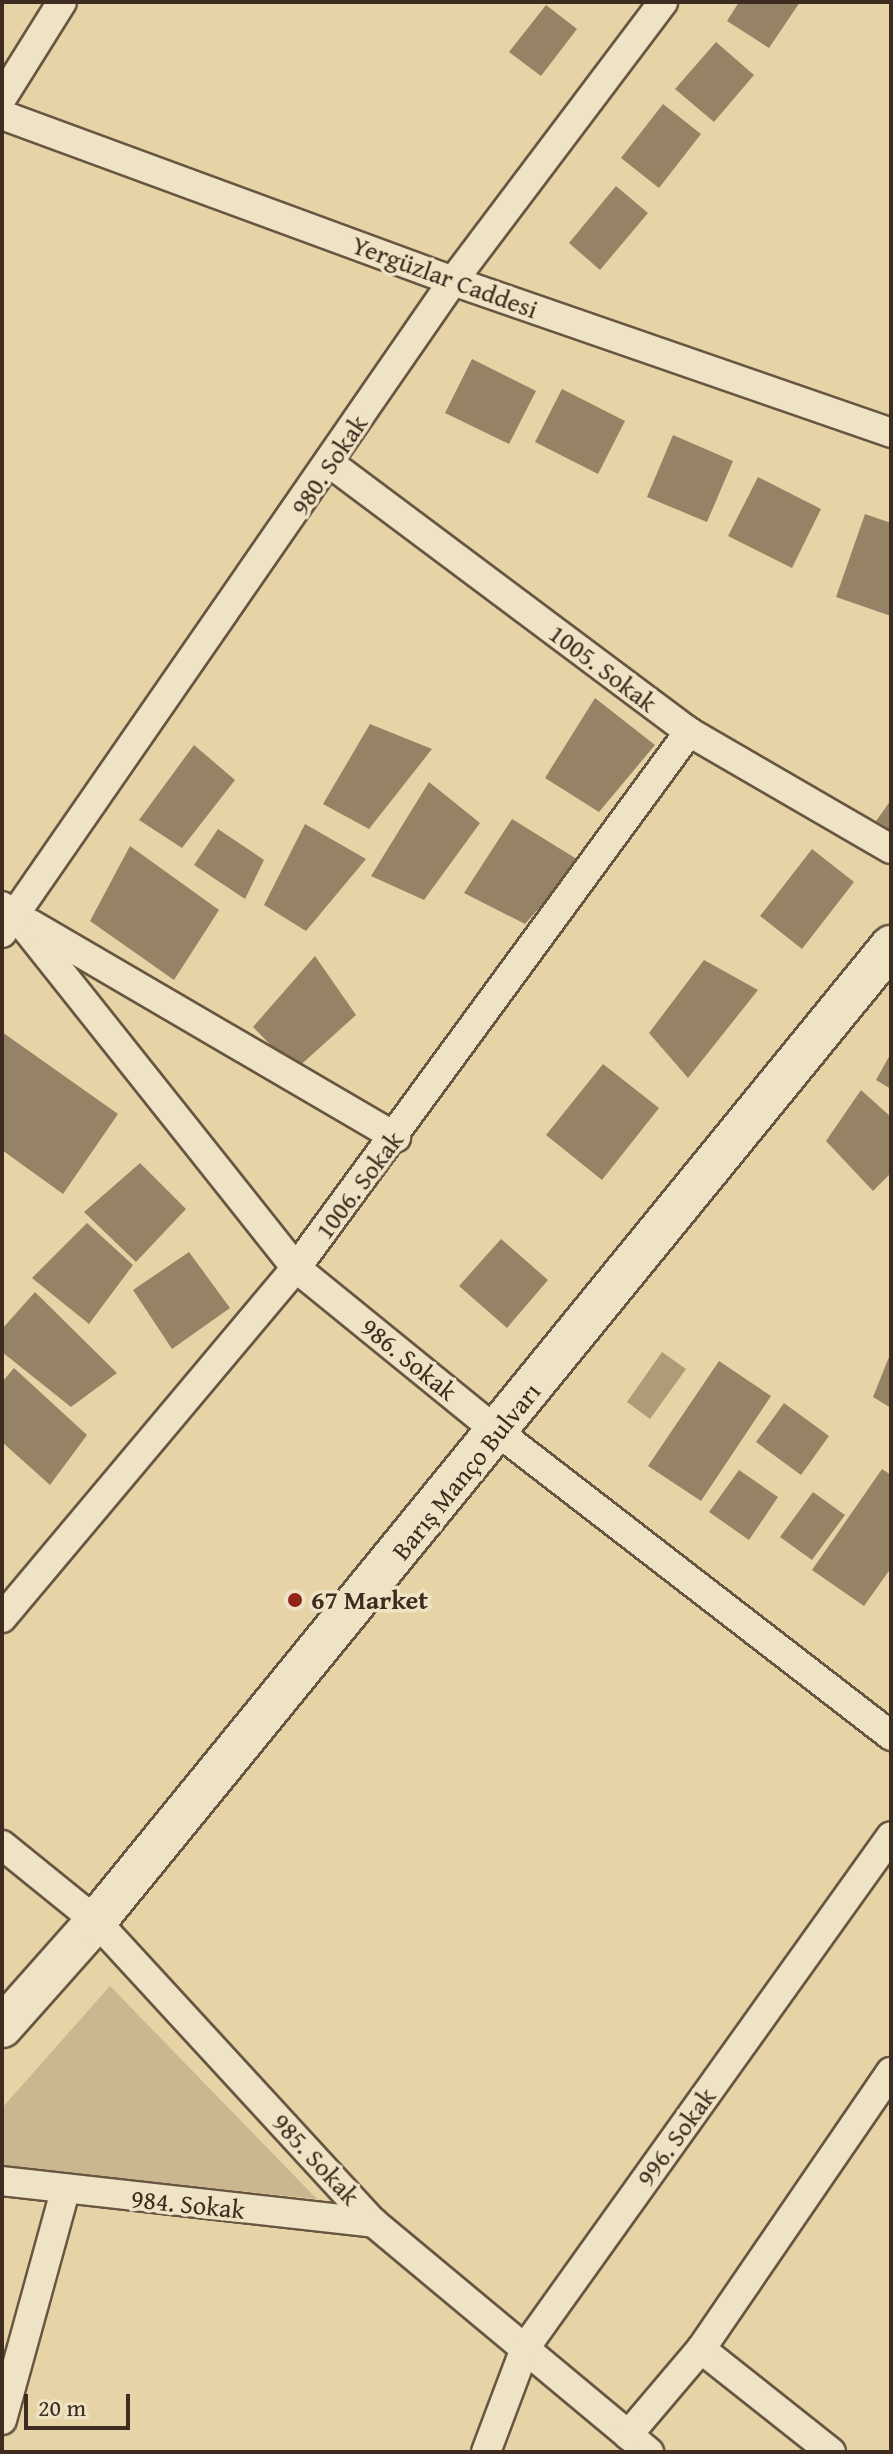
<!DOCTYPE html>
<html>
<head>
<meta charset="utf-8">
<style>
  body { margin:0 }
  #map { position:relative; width:893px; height:2454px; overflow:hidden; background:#e7d4a6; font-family:"Gentium Book Plus",serif }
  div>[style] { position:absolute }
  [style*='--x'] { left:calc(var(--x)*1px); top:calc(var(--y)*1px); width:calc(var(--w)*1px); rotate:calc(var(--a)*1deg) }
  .green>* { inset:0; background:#cab78f }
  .water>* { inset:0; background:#ae9b78 }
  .building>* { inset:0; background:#968366 }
  .roads { filter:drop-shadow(2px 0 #685642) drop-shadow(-2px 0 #685642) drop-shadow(0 2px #685642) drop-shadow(0 -2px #685642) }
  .minor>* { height:28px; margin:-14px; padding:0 14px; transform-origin:14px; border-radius:14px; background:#efe3c5 }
  .secondary>* { height:40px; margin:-20px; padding:0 20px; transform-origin:20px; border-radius:20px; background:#efe3c5 }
  .dots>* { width:22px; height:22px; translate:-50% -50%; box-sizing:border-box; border:4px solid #efe3c5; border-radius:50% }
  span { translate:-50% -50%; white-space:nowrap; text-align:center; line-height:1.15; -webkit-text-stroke:7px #efe3c5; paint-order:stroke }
  .street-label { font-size:26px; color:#3e2c20 }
  .poi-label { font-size:26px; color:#3e2c20; font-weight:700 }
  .left { translate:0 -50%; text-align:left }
  .frame { position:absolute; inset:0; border:4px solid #3e2c20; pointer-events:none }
  .scale { position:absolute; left:24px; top:2394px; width:106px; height:36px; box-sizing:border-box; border:4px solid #3e2c20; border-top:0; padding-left:10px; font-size:24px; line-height:28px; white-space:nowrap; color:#3e2c20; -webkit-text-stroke:6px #efe3c5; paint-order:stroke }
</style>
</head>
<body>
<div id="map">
  <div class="green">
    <div style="clip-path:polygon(110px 1986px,317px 2199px,2px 2166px,2px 2108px)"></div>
  </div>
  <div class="water">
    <div style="clip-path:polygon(662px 1352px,686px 1369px,650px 1419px,627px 1402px)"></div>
  </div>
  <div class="building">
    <div style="clip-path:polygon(739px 2px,800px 2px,769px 48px,727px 21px)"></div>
    <div style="clip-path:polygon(546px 5px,577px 29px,541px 76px,509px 52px)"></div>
    <div style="clip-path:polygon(716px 42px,754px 75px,714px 122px,675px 89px)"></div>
    <div style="clip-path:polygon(663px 104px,701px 134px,659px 188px,621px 158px)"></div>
    <div style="clip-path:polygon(616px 186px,648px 213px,600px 270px,569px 243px)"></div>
    <div style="clip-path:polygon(472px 359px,536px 391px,509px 444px,445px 413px)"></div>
    <div style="clip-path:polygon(562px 389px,625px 421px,598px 474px,535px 442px)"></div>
    <div style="clip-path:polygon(673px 435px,733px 461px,707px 522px,647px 497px)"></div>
    <div style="clip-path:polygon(758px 477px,821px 509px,792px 568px,728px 536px)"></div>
    <div style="clip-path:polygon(865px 514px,891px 523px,891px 616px,836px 597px)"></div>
    <div style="clip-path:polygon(595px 698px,655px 745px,599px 812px,545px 778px)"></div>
    <div style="clip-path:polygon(370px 724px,432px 749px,369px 829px,323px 804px)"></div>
    <div style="clip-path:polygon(194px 745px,235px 780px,182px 848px,139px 820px)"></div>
    <div style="clip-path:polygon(429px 782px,480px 823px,424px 900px,371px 876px)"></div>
    <div style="clip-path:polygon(891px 800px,891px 831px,876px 821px)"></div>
    <div style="clip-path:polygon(512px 819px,580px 861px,525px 924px,464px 893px)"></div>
    <div style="clip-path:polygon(305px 824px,366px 859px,306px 931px,264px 905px)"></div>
    <div style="clip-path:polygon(218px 829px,264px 860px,245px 899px,194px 865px)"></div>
    <div style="clip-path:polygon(130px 846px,219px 910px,174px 980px,90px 921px)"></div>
    <div style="clip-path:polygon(812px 849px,854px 882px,802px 949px,760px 916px)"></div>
    <div style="clip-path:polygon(315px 956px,356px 1015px,295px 1070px,253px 1027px)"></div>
    <div style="clip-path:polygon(704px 960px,758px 990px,688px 1078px,649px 1033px)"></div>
    <div style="clip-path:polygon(2px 1032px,118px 1114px,63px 1194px,2px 1150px)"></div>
    <div style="clip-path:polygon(891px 1053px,891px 1089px,876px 1080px)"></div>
    <div style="clip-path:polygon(603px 1064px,659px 1108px,602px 1180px,546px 1135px)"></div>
    <div style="clip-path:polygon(861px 1090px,891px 1117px,891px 1173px,873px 1191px,826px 1141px)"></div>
    <div style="clip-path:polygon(140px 1163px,186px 1209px,136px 1262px,84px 1212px)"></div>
    <div style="clip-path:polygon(87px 1223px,133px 1265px,89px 1324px,32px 1278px)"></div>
    <div style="clip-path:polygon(501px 1239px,548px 1280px,507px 1328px,459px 1286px)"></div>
    <div style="clip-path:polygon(189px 1252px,230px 1308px,172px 1349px,133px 1290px)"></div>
    <div style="clip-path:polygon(35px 1292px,117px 1373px,71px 1407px,2px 1352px,2px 1329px)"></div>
    <div style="clip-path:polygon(891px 1352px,891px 1408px,873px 1397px)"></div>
    <div style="clip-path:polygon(719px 1361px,771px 1396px,701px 1501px,648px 1466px)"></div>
    <div style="clip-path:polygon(14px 1368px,87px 1435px,50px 1485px,2px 1442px,2px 1382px)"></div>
    <div style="clip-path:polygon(784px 1403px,829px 1436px,801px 1475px,756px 1442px)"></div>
    <div style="clip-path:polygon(882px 1469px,891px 1475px,891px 1568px,864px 1606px,812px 1570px)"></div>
    <div style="clip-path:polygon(739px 1470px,778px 1497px,749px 1540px,709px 1512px)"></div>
    <div style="clip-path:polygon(813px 1492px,845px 1515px,812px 1560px,780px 1537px)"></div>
  </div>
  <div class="roads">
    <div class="minor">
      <div style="--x:2;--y:98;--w:113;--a:-58"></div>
      <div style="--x:2;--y:115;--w:481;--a:20.2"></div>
      <div style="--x:453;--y:281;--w:464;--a:19.1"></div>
      <div style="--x:331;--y:464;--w:447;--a:36.8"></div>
      <div style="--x:689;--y:732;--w:233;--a:30.1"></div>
      <div style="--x:2;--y:906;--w:17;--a:36"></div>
      <div style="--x:16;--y:916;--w:450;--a:51.5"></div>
      <div style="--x:296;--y:1268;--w:260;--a:39.1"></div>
      <div style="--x:498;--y:1432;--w:497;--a:37.7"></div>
      <div style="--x:31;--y:924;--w:423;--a:30.3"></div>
      <div style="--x:2;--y:933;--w:793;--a:-55.33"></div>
      <div style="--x:453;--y:281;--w:349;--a:-53"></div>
      <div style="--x:2;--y:1618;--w:457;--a:-50"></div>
      <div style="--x:296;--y:1268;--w:665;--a:-53.75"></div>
      <div style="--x:2;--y:1845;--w:121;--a:39"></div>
      <div style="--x:96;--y:1921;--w:410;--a:47.4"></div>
      <div style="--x:374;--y:2223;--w:358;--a:39.8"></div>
      <div style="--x:2;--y:2181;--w:374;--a:6.4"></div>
      <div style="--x:701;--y:2349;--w:166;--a:38.4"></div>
      <div style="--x:2;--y:2420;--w:238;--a:-74.6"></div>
      <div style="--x:628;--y:2435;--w:113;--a:-49.7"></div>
      <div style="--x:701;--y:2349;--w:336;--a:-55.6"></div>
      <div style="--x:486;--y:2452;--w:111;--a:-69.4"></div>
      <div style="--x:525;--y:2348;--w:629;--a:-54.44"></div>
    </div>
    <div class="secondary">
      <div style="--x:2;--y:2027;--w:142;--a:-48.4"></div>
      <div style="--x:96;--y:1921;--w:1258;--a:-50.81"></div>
    </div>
  </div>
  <div class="dots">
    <div style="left:295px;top:1600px;background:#8f2418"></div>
  </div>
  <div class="street-label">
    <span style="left:445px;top:277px;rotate:20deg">Yergüzlar Caddesi</span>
    <span style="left:329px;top:465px;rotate:-56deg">980. Sokak</span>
    <span style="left:603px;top:668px;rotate:37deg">1005. Sokak</span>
    <span style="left:359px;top:1185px;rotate:-53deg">1006. Sokak</span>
    <span style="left:409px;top:1359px;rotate:39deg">986. Sokak</span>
    <span style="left:466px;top:1471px;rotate:-51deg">Barış Manço Bulvarı</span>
    <span style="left:676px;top:2137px;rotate:-54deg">996. Sokak</span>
    <span style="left:316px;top:2159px;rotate:47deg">985. Sokak</span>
    <span style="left:188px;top:2204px;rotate:6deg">984. Sokak</span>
  </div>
  <div class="poi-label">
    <span class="left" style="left:311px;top:1600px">67 Market</span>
  </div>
  <div class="frame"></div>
  <div class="scale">20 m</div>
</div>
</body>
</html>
